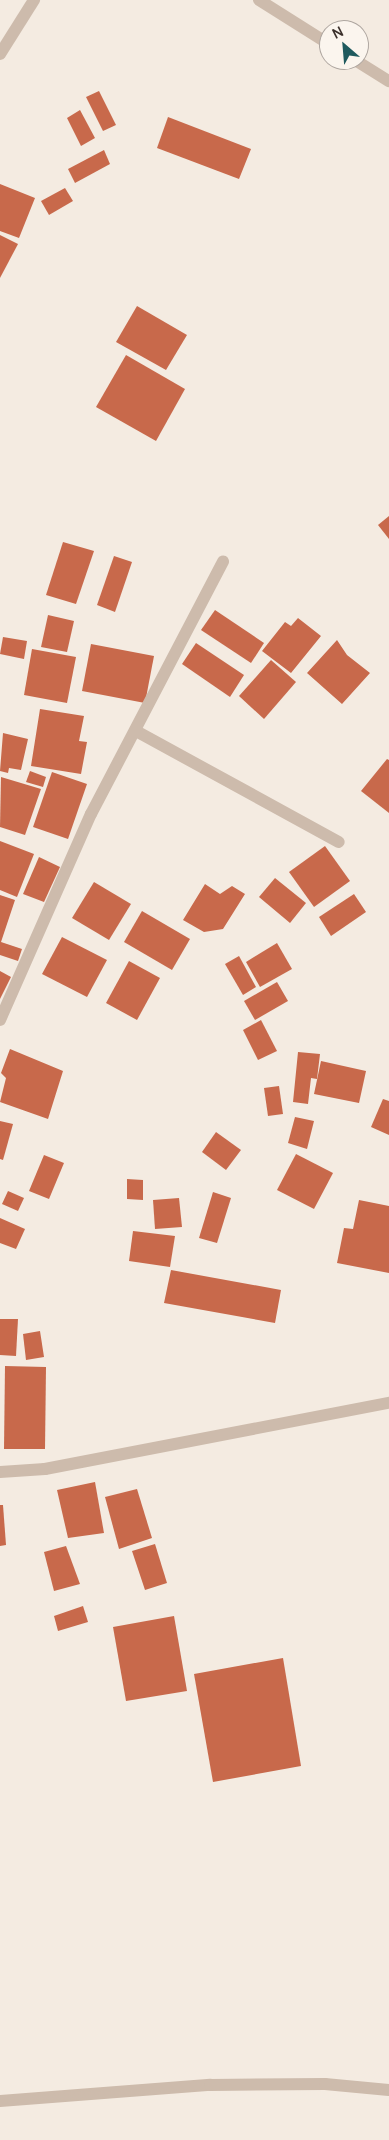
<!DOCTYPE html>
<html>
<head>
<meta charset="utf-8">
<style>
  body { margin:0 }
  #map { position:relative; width:389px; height:2140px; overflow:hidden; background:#f4ebe1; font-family:Manrope,sans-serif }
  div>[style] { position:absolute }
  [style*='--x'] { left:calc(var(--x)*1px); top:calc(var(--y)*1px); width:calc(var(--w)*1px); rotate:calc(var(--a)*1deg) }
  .building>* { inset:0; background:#c8694b }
  .minor>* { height:12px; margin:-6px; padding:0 6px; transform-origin:6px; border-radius:6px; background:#cdbbac }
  span { translate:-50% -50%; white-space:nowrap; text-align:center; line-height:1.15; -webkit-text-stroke:4px #fbf5ee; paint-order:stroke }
  .north { position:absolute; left:319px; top:20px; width:50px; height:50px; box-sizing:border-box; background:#fbf5ee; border:1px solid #aea6a0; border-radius:50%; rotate:333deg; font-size:14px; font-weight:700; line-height:20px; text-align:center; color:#3b302b }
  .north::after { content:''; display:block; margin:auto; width:18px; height:22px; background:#1f5a5e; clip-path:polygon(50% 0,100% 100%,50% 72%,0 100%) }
</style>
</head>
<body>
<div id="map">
  <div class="building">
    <div style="clip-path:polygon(99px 91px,116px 125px,103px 131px,86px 97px)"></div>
    <div style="clip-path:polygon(80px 110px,95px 138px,81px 146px,67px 118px)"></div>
    <div style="clip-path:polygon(168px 117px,251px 149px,239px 179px,157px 148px)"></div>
    <div style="clip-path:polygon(104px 150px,110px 164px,75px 183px,68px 169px)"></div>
    <div style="clip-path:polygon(0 184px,35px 198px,19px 238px,0 231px)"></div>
    <div style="clip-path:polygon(65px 188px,73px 201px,49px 215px,41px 201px)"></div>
    <div style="clip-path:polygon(0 235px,18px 244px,0 278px)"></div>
    <div style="clip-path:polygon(137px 306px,187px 335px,166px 370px,116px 342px)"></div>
    <div style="clip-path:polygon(126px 355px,185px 389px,156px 441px,96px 407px)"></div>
    <div style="clip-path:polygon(389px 516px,389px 539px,378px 525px)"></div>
    <div style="clip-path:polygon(63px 542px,94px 551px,76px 604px,46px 595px)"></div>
    <div style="clip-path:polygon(114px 556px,132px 562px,115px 612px,97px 605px)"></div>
    <div style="clip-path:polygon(215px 610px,264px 643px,251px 663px,201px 630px)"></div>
    <div style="clip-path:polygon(48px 615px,74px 621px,67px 652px,41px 647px)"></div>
    <div style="clip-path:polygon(298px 618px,321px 636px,291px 673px,262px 651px,285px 622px,291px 626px)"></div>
    <div style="clip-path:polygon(3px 637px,27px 641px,24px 659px,0 654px)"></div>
    <div style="clip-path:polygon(337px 640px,347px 655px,370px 673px,342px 704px,307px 673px)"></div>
    <div style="clip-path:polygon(196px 643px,244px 675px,230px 697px,182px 664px)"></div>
    <div style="clip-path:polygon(91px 644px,154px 656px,145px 703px,82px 691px)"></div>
    <div style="clip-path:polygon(32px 649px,76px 657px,67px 703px,24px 695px)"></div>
    <div style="clip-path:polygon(271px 660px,296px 682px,264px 719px,239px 696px)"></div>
    <div style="clip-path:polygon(40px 709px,84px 716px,79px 741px,87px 742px,81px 774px,31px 766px)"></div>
    <div style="clip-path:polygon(3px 733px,28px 739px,21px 770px,9px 768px,8px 773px,0 771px)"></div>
    <div style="clip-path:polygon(387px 759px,389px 760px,389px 813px,361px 791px)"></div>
    <div style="clip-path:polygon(30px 771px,46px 777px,43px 787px,26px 782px)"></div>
    <div style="clip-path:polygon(52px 772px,87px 784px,68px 839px,33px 827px)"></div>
    <div style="clip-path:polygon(1px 777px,41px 789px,25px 835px,0 827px)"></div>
    <div style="clip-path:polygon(0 841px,34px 854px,17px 897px,0 890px)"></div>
    <div style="clip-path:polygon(325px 846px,350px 881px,314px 907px,289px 872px)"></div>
    <div style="clip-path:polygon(39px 857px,60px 867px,44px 902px,23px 894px)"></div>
    <div style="clip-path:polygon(275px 878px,306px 903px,290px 923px,259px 897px)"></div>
    <div style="clip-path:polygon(94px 882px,131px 904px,109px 940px,72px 918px)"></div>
    <div style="clip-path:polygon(205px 884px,220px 894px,232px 886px,245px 894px,223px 929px,204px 932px,183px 920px)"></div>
    <div style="clip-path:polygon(354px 894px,366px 912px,331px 936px,319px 917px)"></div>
    <div style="clip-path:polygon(0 895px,15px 900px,1px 942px,22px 949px,18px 961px,0 955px)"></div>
    <div style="clip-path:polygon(142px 911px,190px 939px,172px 970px,124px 942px)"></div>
    <div style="clip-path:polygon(62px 937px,107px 960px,87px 997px,42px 974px)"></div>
    <div style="clip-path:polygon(277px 943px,292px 969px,260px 987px,246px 962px)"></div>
    <div style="clip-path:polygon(239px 956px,256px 987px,243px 995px,225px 964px)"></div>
    <div style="clip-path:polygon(129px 961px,160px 978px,137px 1020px,106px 1003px)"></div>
    <div style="clip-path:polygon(0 971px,11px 977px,0 999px)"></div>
    <div style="clip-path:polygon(277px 982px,288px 1001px,255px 1020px,244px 1001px)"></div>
    <div style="clip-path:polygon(261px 1020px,277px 1051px,258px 1060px,243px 1030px)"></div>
    <div style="clip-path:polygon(10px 1049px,63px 1071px,48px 1119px,0 1102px,6px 1078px,1px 1073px)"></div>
    <div style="clip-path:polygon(298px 1052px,320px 1054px,317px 1079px,311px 1078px,308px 1104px,293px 1102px)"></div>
    <div style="clip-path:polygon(321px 1061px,366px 1071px,359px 1103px,314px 1094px)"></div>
    <div style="clip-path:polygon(279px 1086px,283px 1114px,268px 1116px,264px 1088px)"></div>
    <div style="clip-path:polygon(383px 1099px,389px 1101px,389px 1135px,371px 1127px)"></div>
    <div style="clip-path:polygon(295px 1117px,314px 1121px,307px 1149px,288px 1143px)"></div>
    <div style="clip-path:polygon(0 1121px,13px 1124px,3px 1160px,0 1159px)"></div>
    <div style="clip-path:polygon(216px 1132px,241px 1150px,226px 1170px,202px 1152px)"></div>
    <div style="clip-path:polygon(296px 1154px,333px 1173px,314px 1209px,277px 1190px)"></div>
    <div style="clip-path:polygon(44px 1155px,64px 1163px,49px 1199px,29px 1191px)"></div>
    <div style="clip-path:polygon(127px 1179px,143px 1180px,143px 1200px,127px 1199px)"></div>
    <div style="clip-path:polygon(8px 1191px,24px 1198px,18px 1211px,2px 1204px)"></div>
    <div style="clip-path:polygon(213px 1192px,231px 1198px,217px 1243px,199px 1238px)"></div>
    <div style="clip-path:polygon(179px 1198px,182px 1227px,155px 1229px,153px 1200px)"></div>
    <div style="clip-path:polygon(359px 1200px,389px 1206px,389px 1273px,337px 1263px,344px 1228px,353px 1229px)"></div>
    <div style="clip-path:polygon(0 1218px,25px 1229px,16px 1249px,0 1243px)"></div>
    <div style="clip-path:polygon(133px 1231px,175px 1236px,170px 1267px,129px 1261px)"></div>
    <div style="clip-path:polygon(171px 1270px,281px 1290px,275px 1323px,164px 1303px)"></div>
    <div style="clip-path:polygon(0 1319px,18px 1319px,16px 1356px,0 1355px)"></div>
    <div style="clip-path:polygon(40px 1331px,44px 1357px,26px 1360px,23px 1334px)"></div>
    <div style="clip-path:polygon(5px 1366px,46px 1367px,45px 1449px,4px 1449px)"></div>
    <div style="clip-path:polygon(95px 1482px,104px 1533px,68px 1538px,57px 1490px)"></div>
    <div style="clip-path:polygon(137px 1489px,152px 1538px,119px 1549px,105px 1497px)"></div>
    <div style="clip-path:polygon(0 1505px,3px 1505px,6px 1545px,0 1546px)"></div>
    <div style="clip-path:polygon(155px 1544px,167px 1583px,145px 1590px,132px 1551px)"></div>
    <div style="clip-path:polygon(66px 1546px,80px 1584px,54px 1591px,44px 1552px)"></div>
    <div style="clip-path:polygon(83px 1606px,88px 1622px,58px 1631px,54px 1616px)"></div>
    <div style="clip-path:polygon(174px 1616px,187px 1691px,126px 1701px,113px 1627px)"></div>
    <div style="clip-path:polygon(283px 1658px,301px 1766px,213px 1782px,194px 1674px)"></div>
  </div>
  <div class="minor">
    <div style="--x:259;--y:0;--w:83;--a:32.2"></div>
    <div style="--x:0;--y:54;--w:64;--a:-57.8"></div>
    <div style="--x:355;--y:60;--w:40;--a:32"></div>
    <div style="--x:136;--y:731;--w:231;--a:28.7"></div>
    <div style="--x:0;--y:1020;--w:225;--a:-66.2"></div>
    <div style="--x:91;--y:814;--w:285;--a:-62.4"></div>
    <div style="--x:0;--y:1472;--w:45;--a:-3.8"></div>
    <div style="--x:45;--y:1469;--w:350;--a:-10.9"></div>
    <div style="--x:0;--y:2101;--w:211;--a:-4.4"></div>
    <div style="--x:210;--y:2085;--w:115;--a:-0.5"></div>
    <div style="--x:325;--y:2084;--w:64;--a:5.4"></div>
  </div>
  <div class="north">N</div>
</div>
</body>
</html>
